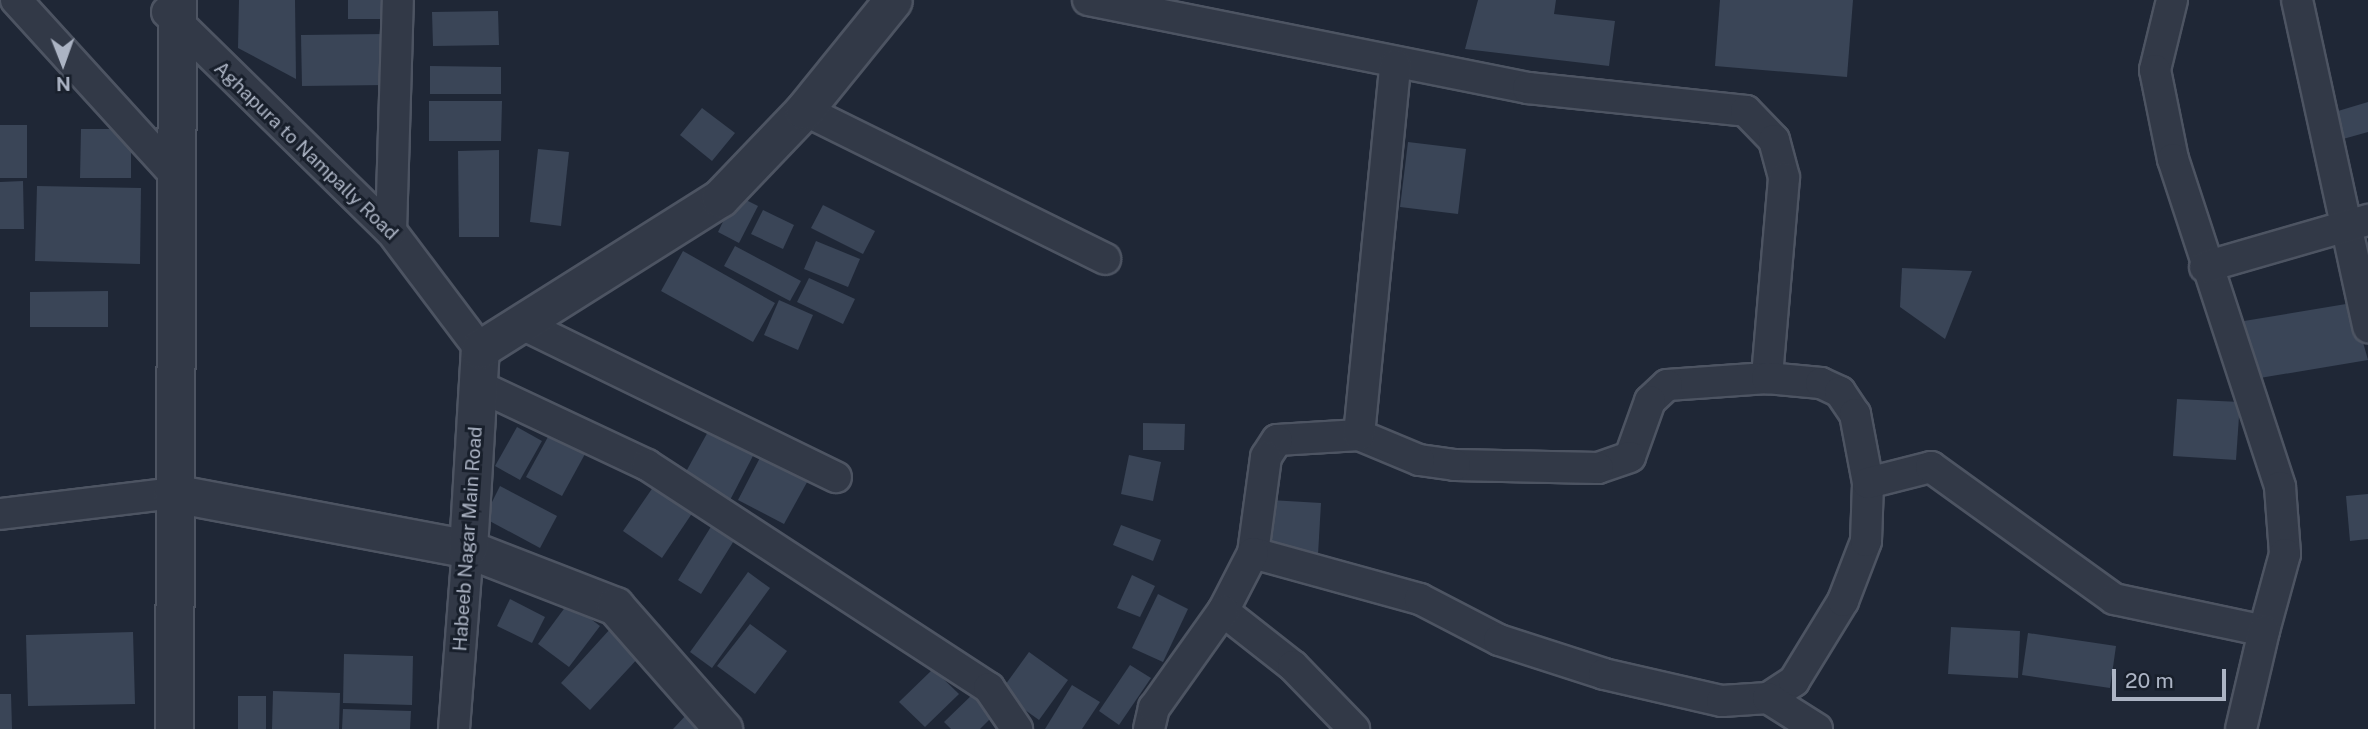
<!DOCTYPE html>
<html>
<head>
<meta charset="utf-8">
<style>
  body { margin:0 }
  #map { position:relative; width:2368px; height:729px; overflow:hidden; background:#1f2736; font-family:"Public Sans",sans-serif }
  div>[style] { position:absolute }
  [style*='--x'] { left:calc(var(--x)*1px); top:calc(var(--y)*1px); width:calc(var(--w)*1px); rotate:calc(var(--a)*1deg) }
  .building>* { inset:0; background:#3a4557 }
  .roads { filter:drop-shadow(2px 0 #4d5462) drop-shadow(-2px 0 #4d5462) drop-shadow(0 2px #4d5462) drop-shadow(0 -2px #4d5462) }
  .minor>* { height:30px; margin:-15px; padding:0 15px; transform-origin:15px; border-radius:15px; background:#323947 }
  .tertiary>* { height:37px; margin:-18.5px; padding:0 18.5px; transform-origin:18.5px; border-radius:18.5px; background:#323947 }
  span { translate:-50% -50%; white-space:nowrap; text-align:center; line-height:1.15; -webkit-text-stroke:6px #181f2b; paint-order:stroke }
  .street-label { font-size:19px; color:#acb4c4 }
  .north { position:absolute; left:28px; top:28px; width:70px; height:70px; -webkit-text-stroke:5px #181f2b; paint-order:stroke; rotate:179deg; font-size:19px; font-weight:700; line-height:28px; text-align:center; color:#acb4c4 }
  .north::after { content:''; display:block; margin:auto; width:24px; height:32px; background:#acb4c4; clip-path:polygon(50% 0,100% 100%,50% 72%,0 100%) }
  .scale { position:absolute; left:2112px; top:669px; width:114px; height:32px; box-sizing:border-box; border:4px solid #acb4c4; border-top:0; padding-left:9px; font-size:21px; line-height:24px; white-space:nowrap; color:#acb4c4; -webkit-text-stroke:5px #181f2b; paint-order:stroke }
</style>
</head>
<body>
<div id="map">
  <div class="building">
    <div style="clip-path:polygon(239px 0,295px 0,296px 79px,238px 48px)"></div>
    <div style="clip-path:polygon(348px 0,388px 0,388px 19px,348px 19px)"></div>
    <div style="clip-path:polygon(1478px 0,1556px 0,1554px 14px,1615px 21px,1609px 66px,1465px 49px)"></div>
    <div style="clip-path:polygon(1720px 0,1853px 0,1847px 77px,1715px 66px)"></div>
    <div style="clip-path:polygon(498px 11px,499px 45px,433px 46px,432px 12px)"></div>
    <div style="clip-path:polygon(385px 34px,386px 85px,302px 86px,301px 35px)"></div>
    <div style="clip-path:polygon(430px 66px,501px 67px,501px 94px,430px 94px)"></div>
    <div style="clip-path:polygon(429px 101px,502px 101px,501px 141px,429px 141px)"></div>
    <div style="clip-path:polygon(2368px 102px,2368px 132px,2336px 141px,2328px 114px)"></div>
    <div style="clip-path:polygon(702px 108px,735px 133px,712px 161px,680px 135px)"></div>
    <div style="clip-path:polygon(0 125px,27px 125px,27px 178px,0 178px)"></div>
    <div style="clip-path:polygon(81px 129px,131px 129px,131px 178px,80px 178px)"></div>
    <div style="clip-path:polygon(1408px 142px,1466px 149px,1458px 214px,1400px 207px)"></div>
    <div style="clip-path:polygon(538px 149px,569px 152px,561px 226px,530px 222px)"></div>
    <div style="clip-path:polygon(499px 150px,499px 237px,459px 237px,458px 151px)"></div>
    <div style="clip-path:polygon(23px 181px,24px 229px,0 229px,0 182px)"></div>
    <div style="clip-path:polygon(37px 186px,141px 188px,140px 264px,35px 261px)"></div>
    <div style="clip-path:polygon(736px 195px,758px 206px,739px 243px,718px 232px)"></div>
    <div style="clip-path:polygon(823px 205px,875px 231px,863px 254px,811px 228px)"></div>
    <div style="clip-path:polygon(763px 210px,794px 225px,783px 249px,751px 234px)"></div>
    <div style="clip-path:polygon(816px 241px,860px 259px,848px 287px,804px 269px)"></div>
    <div style="clip-path:polygon(735px 246px,801px 281px,790px 301px,724px 266px)"></div>
    <div style="clip-path:polygon(683px 251px,775px 303px,753px 342px,661px 291px)"></div>
    <div style="clip-path:polygon(1902px 268px,1972px 271px,1945px 339px,1900px 307px)"></div>
    <div style="clip-path:polygon(809px 278px,855px 299px,843px 324px,797px 302px)"></div>
    <div style="clip-path:polygon(108px 291px,108px 327px,30px 327px,30px 292px)"></div>
    <div style="clip-path:polygon(779px 300px,813px 315px,798px 350px,764px 335px)"></div>
    <div style="clip-path:polygon(2352px 303px,2368px 360px,2248px 380px,2238px 322px)"></div>
    <div style="clip-path:polygon(2177px 399px,2240px 402px,2236px 460px,2173px 456px)"></div>
    <div style="clip-path:polygon(1143px 423px,1185px 424px,1184px 450px,1143px 450px)"></div>
    <div style="clip-path:polygon(517px 427px,542px 441px,520px 480px,495px 466px)"></div>
    <div style="clip-path:polygon(710px 428px,755px 452px,728px 504px,682px 479px)"></div>
    <div style="clip-path:polygon(549px 435px,585px 454px,562px 496px,526px 477px)"></div>
    <div style="clip-path:polygon(764px 450px,811px 475px,784px 524px,738px 500px)"></div>
    <div style="clip-path:polygon(1129px 455px,1161px 462px,1153px 501px,1121px 494px)"></div>
    <div style="clip-path:polygon(658px 480px,697px 506px,662px 558px,623px 531px)"></div>
    <div style="clip-path:polygon(500px 486px,557px 516px,540px 548px,484px 518px)"></div>
    <div style="clip-path:polygon(2368px 494px,2368px 539px,2350px 541px,2346px 496px)"></div>
    <div style="clip-path:polygon(1270px 500px,1321px 503px,1318px 555px,1267px 551px)"></div>
    <div style="clip-path:polygon(712px 525px,735px 539px,701px 594px,678px 580px)"></div>
    <div style="clip-path:polygon(1121px 525px,1161px 540px,1153px 561px,1113px 545px)"></div>
    <div style="clip-path:polygon(748px 572px,770px 588px,712px 668px,690px 652px)"></div>
    <div style="clip-path:polygon(1132px 575px,1155px 586px,1140px 617px,1117px 608px)"></div>
    <div style="clip-path:polygon(1158px 594px,1188px 609px,1163px 662px,1132px 648px)"></div>
    <div style="clip-path:polygon(510px 599px,545px 617px,532px 643px,497px 626px)"></div>
    <div style="clip-path:polygon(569px 602px,600px 626px,569px 667px,538px 644px)"></div>
    <div style="clip-path:polygon(750px 624px,787px 651px,755px 694px,717px 666px)"></div>
    <div style="clip-path:polygon(1951px 627px,2020px 631px,2018px 678px,1948px 674px)"></div>
    <div style="clip-path:polygon(611px 628px,641px 655px,590px 710px,561px 683px)"></div>
    <div style="clip-path:polygon(133px 632px,135px 704px,28px 706px,26px 635px)"></div>
    <div style="clip-path:polygon(2028px 633px,2116px 646px,2110px 688px,2022px 675px)"></div>
    <div style="clip-path:polygon(1029px 652px,1068px 680px,1039px 720px,1000px 692px)"></div>
    <div style="clip-path:polygon(344px 654px,413px 656px,412px 705px,343px 703px)"></div>
    <div style="clip-path:polygon(1130px 665px,1151px 678px,1119px 725px,1099px 711px)"></div>
    <div style="clip-path:polygon(933px 669px,959px 694px,925px 727px,899px 702px)"></div>
    <div style="clip-path:polygon(1072px 685px,1100px 702px,1082px 729px,1045px 729px)"></div>
    <div style="clip-path:polygon(273px 691px,340px 693px,339px 729px,272px 729px)"></div>
    <div style="clip-path:polygon(975px 692px,996px 713px,980px 729px,951px 729px,944px 722px)"></div>
    <div style="clip-path:polygon(0 694px,11px 694px,12px 729px,0 729px)"></div>
    <div style="clip-path:polygon(238px 696px,266px 696px,266px 729px,238px 729px)"></div>
    <div style="clip-path:polygon(343px 709px,411px 711px,410px 729px,342px 729px)"></div>
    <div style="clip-path:polygon(688px 713px,705px 729px,673px 729px)"></div>
  </div>
  <div class="roads">
    <div class="minor">
      <div style="--x:16;--y:0;--w:239;--a:47.7"></div>
      <div style="--x:1088;--y:0;--w:449;--a:11.3"></div>
      <div style="--x:1528;--y:88;--w:219;--a:6"></div>
      <div style="--x:1746;--y:111;--w:40;--a:46"></div>
      <div style="--x:1774;--y:140;--w:39;--a:75"></div>
      <div style="--x:1784;--y:178;--w:201;--a:94.9"></div>
      <div style="--x:1767;--y:378;--w:100;--a:176"></div>
      <div style="--x:1667;--y:385;--w:23;--a:137"></div>
      <div style="--x:1650;--y:401;--w:59;--a:109.7"></div>
      <div style="--x:1630;--y:457;--w:34;--a:161"></div>
      <div style="--x:1598;--y:468;--w:143;--a:-178.8"></div>
      <div style="--x:1455;--y:465;--w:36;--a:-172"></div>
      <div style="--x:1419;--y:460;--w:65;--a:-157.4"></div>
      <div style="--x:1359;--y:435;--w:82;--a:176.5"></div>
      <div style="--x:1277;--y:440;--w:20;--a:123"></div>
      <div style="--x:1266;--y:457;--w:97;--a:97.7"></div>
      <div style="--x:1253;--y:553;--w:173;--a:15.4"></div>
      <div style="--x:1420;--y:599;--w:89;--a:27.4"></div>
      <div style="--x:1499;--y:640;--w:110;--a:17.9"></div>
      <div style="--x:1604;--y:674;--w:121;--a:12.9"></div>
      <div style="--x:1722;--y:701;--w:46;--a:-3.7"></div>
      <div style="--x:1768;--y:698;--w:31;--a:-33"></div>
      <div style="--x:1794;--y:681;--w:94;--a:-58.5"></div>
      <div style="--x:1843;--y:601;--w:64;--a:-69"></div>
      <div style="--x:1866;--y:541;--w:58;--a:-88"></div>
      <div style="--x:2172;--y:0;--w:72;--a:103.7"></div>
      <div style="--x:2155;--y:70;--w:91;--a:78.6"></div>
      <div style="--x:2173;--y:159;--w:345;--a:71.9"></div>
      <div style="--x:2280;--y:487;--w:67;--a:85.7"></div>
      <div style="--x:2285;--y:554;--w:80;--a:105.3"></div>
      <div style="--x:2297;--y:0;--w:335;--a:77.7"></div>
      <div style="--x:167;--y:12;--w:313;--a:44.4"></div>
      <div style="--x:391;--y:231;--w:148;--a:53"></div>
      <div style="--x:804;--y:110;--w:336;--a:26.3"></div>
      <div style="--x:391;--y:231;--w:231;--a:-88.3"></div>
      <div style="--x:2205;--y:267;--w:170;--a:-16.1"></div>
      <div style="--x:524;--y:325;--w:347;--a:26"></div>
      <div style="--x:1767;--y:378;--w:54;--a:5.3"></div>
      <div style="--x:1821;--y:383;--w:21;--a:25"></div>
      <div style="--x:1840;--y:392;--w:27;--a:56"></div>
      <div style="--x:1855;--y:414;--w:70;--a:79.3"></div>
      <div style="--x:1868;--y:483;--w:65;--a:-14.3"></div>
      <div style="--x:1931;--y:467;--w:226;--a:35.8"></div>
      <div style="--x:2114;--y:599;--w:153;--a:12"></div>
      <div style="--x:2264;--y:631;--w:101;--a:103.2"></div>
      <div style="--x:479;--y:386;--w:186;--a:25.2"></div>
      <div style="--x:647;--y:465;--w:408;--a:33.1"></div>
      <div style="--x:989;--y:688;--w:50;--a:55.7"></div>
      <div style="--x:1359;--y:435;--w:372;--a:-84.4"></div>
      <div style="--x:0;--y:514;--w:174;--a:-6.9"></div>
      <div style="--x:1253;--y:553;--w:65;--a:117.3"></div>
      <div style="--x:1223;--y:611;--w:89;--a:38.2"></div>
      <div style="--x:1293;--y:666;--w:88;--a:45.9"></div>
      <div style="--x:1768;--y:698;--w:58;--a:32.3"></div>
      <div style="--x:454;--y:729;--w:181;--a:-85.6"></div>
      <div style="--x:1149;--y:729;--w:22;--a:-77"></div>
      <div style="--x:1154;--y:708;--w:119;--a:-54.6"></div>
    </div>
    <div class="tertiary">
      <div style="--x:173;--y:493;--w:300;--a:10.7"></div>
      <div style="--x:468;--y:549;--w:158;--a:21.2"></div>
      <div style="--x:615;--y:606;--w:164;--a:48.7"></div>
      <div style="--x:468;--y:549;--w:200;--a:-86.6"></div>
      <div style="--x:480;--y:349;--w:284;--a:-32.2"></div>
      <div style="--x:720;--y:198;--w:122;--a:-46.3"></div>
      <div style="--x:804;--y:110;--w:141;--a:-51"></div>
      <div style="--x:174;--y:729;--w:729;--a:-89.76"></div>
    </div>
  </div>
  <div class="street-label">
    <span style="left:306px;top:151px;rotate:44deg">Aghapura to Nampally Road</span>
    <span style="left:468px;top:539px;rotate:-86deg">Habeeb Nagar Main Road</span>
  </div>
  <div class="north">N</div>
  <div class="scale">20 m</div>
</div>
</body>
</html>
